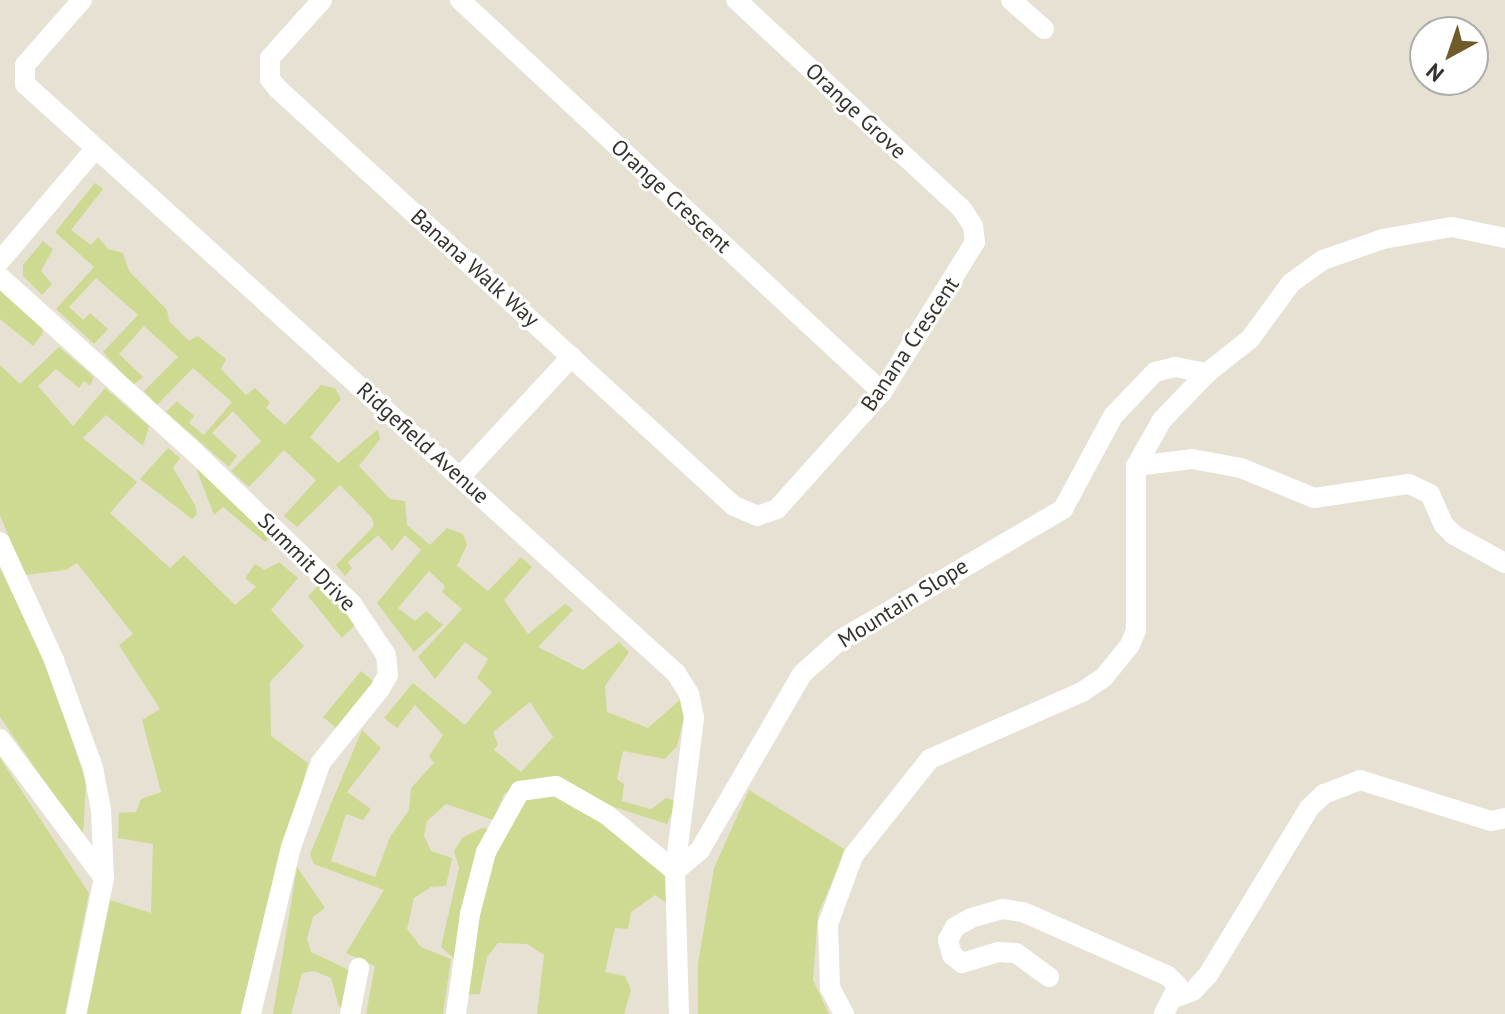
<!DOCTYPE html>
<html>
<head>
<meta charset="utf-8">
<style>
  body { margin:0 }
  #map { position:relative; width:1505px; height:1014px; overflow:hidden; background:#e7e1d4; font-family:"PT Sans",sans-serif }
  div>[style] { position:absolute }
  [style*='--x'] { left:calc(var(--x)*1px); top:calc(var(--y)*1px); width:calc(var(--w)*1px); rotate:calc(var(--a)*1deg) }
  .green>* { inset:0; background:#ceda91 }
  .minor>* { height:20px; margin:-10px; padding:0 10px; transform-origin:10px; border-radius:10px; background:#fff }
  span { translate:-50% -50%; white-space:nowrap; text-align:center; line-height:1.15; -webkit-text-stroke:6px #fff; paint-order:stroke }
  .street-label { font-size:22px; color:#36332e }
  .north { position:absolute; left:1409px; top:16px; width:80px; height:80px; box-sizing:border-box; background:#fff; border:2px solid #afadab; border-radius:50%; rotate:220deg; font-size:22px; font-weight:700; line-height:32px; text-align:center; color:#36332e }
  .north::after { content:''; display:block; margin:auto; width:28px; height:36px; background:#705c2b; clip-path:polygon(50% 0,100% 100%,50% 72%,0 100%) }
</style>
</head>
<body>
<div id="map">
  <div class="green">
    <div style="clip-path:polygon(evenodd,95px 183px,103px 189px,71px 230px,91px 245px,98px 237px,108px 249px,123px 253px,129px 271px,167px 310px,169px 321px,189px 341px,198px 336px,226px 359px,221px 369px,246px 395px,255px 388px,270px 402px,266px 408px,285px 425px,321px 385px,335px 388px,341px 399px,310px 437px,338px 463px,378px 429px,380px 439px,359px 466px,390px 499px,405px 501px,407px 525px,430px 545px,447px 528px,463px 534px,467px 545px,457px 566px,488px 591px,521px 557px,532px 567px,504px 600px,528px 634px,565px 604px,573px 610px,538px 647px,583px 670px,619px 642px,629px 652px,605px 686px,607px 712px,648px 728px,681px 699px,685px 713px,677px 746px,665px 759px,623px 751px,617px 779px,624px 784px,622px 801px,651px 809px,666px 798px,677px 801px,667px 824px,529px 780px,504px 794px,493px 820px,446px 804px,427px 821px,424px 836px,431px 851px,452px 858px,446px 886px,431px 887px,414px 898px,407px 929px,421px 947px,451px 959px,443px 1014px,366px 1014px,375px 966px,346px 953px,384px 890px,314px 864px,310px 854px,362px 730px,381px 748px,347px 792px,371px 809px,363px 820px,346px 814px,331px 861px,375px 877px,390px 837px,409px 810px,411px 788px,434px 763px,429px 756px,443px 735px,415px 705px,397px 728px,384px 718px,413px 683px,465px 725px,492px 692px,477px 678px,488px 659px,465px 642px,435px 679px,418px 657px,462px 609px,442px 592px,445px 586px,429px 571px,398px 608px,415px 621px,426px 611px,443px 625px,414px 652px,377px 603px,421px 550px,405px 535px,392px 551px,378px 535px,348px 562px,352px 568px,345px 576px,336px 565px,374px 526px,372px 518px,340px 485px,297px 527px,284px 516px,316px 480px,284px 450px,249px 487px,231px 471px,261px 441px,233px 411px,212px 433px,237px 456px,229px 467px,166px 412px,177px 401px,194px 416px,189px 423px,204px 435px,232px 402px,193px 368px,157px 405px,144px 391px,178px 357px,144px 326px,119px 354px,143px 377px,133px 385px,103px 352px,138px 315px,96px 278px,69px 307px,83px 320px,90px 313px,108px 329px,94px 344px,56px 309px,94px 267px,55px 232px,95px 183px,530px 702px,553px 737px,521px 772px,494px 750px,498px 744px,493px 732px,530px 702px)"></div>
    <div style="clip-path:polygon(43px 241px,53px 249px,41px 271px,52px 284px,42px 295px,23px 276px,23px 265px)"></div>
    <div style="clip-path:polygon(0 288px,41px 324px,43px 333px,33px 346px,0 319px)"></div>
    <div style="clip-path:polygon(59px 347px,94px 377px,90px 386px,84px 381px,79px 388px,56px 369px,38px 386px,73px 426px,105px 388px,149px 426px,143px 446px,106px 415px,83px 438px,137px 482px,110px 513px,170px 568px,184px 555px,235px 605px,256px 587px,245px 578px,255px 564px,265px 570px,279px 562px,298px 578px,271px 610px,304px 646px,270px 682px,271px 736px,308px 763px,244px 1014px,87px 1014px,110px 900px,151px 913px,153px 844px,118px 838px,119px 813px,136px 812px,141px 799px,161px 792px,142px 720px,160px 709px,119px 645px,133px 634px,77px 563px,66px 570px,24px 575px,0 515px,0 365px,20px 384px)"></div>
    <div style="clip-path:polygon(168px 448px,180px 458px,173px 468px,195px 505px,197px 514px,192px 519px,140px 479px)"></div>
    <div style="clip-path:polygon(196px 468px,273px 535px,265px 542px,223px 507px,214px 515px)"></div>
    <div style="clip-path:polygon(0 568px,47px 664px,86px 782px,83px 837px,0 717px)"></div>
    <div style="clip-path:polygon(322px 582px,359px 621px,342px 638px,308px 596px)"></div>
    <div style="clip-path:polygon(361px 671px,379px 686px,340px 731px,323px 717px)"></div>
    <div style="clip-path:polygon(0 758px,89px 893px,65px 1014px,0 1014px)"></div>
    <div style="clip-path:polygon(749px 790px,846px 850px,818px 914px,813px 980px,829px 1014px,698px 1014px,698px 964px,714px 868px)"></div>
    <div style="clip-path:polygon(558px 795px,613px 825px,664px 869px,670px 882px,669px 905px,655px 895px,631px 912px,628px 929px,615px 928px,605px 972px,625px 976px,631px 990px,624px 1014px,537px 1014px,544px 955px,527px 944px,498px 943px,487px 957px,480px 994px,464px 995px,490px 856px,524px 797px)"></div>
    <div style="clip-path:polygon(482px 828px,490px 829px,458px 962px,441px 947px,459px 868px,454px 851px,462px 838px)"></div>
    <div style="clip-path:polygon(297px 867px,325px 908px,313px 917px,307px 939px,311px 952px,353px 972px,347px 1008px,339px 1007px,331px 978px,314px 971px,302px 973px,291px 1014px,273px 1014px)"></div>
  </div>
  <div class="minor">
    <div style="--x:82;--y:0;--w:86;--a:131.2"></div>
    <div style="--x:25;--y:65;--w:19;--a:90"></div>
    <div style="--x:25;--y:84;--w:878;--a:42.14"></div>
    <div style="--x:676;--y:673;--w:25;--a:58"></div>
    <div style="--x:689;--y:694;--w:25;--a:78"></div>
    <div style="--x:694;--y:718;--w:154;--a:97.1"></div>
    <div style="--x:675;--y:871;--w:143;--a:88.4"></div>
    <div style="--x:322;--y:0;--w:78;--a:131.9"></div>
    <div style="--x:270;--y:58;--w:21;--a:90"></div>
    <div style="--x:270;--y:79;--w:11;--a:52"></div>
    <div style="--x:277;--y:88;--w:619;--a:42.45"></div>
    <div style="--x:734;--y:506;--w:25;--a:23"></div>
    <div style="--x:757;--y:516;--w:21;--a:-19"></div>
    <div style="--x:777;--y:509;--w:157;--a:-48.1"></div>
    <div style="--x:882;--y:392;--w:176;--a:-58.2"></div>
    <div style="--x:975;--y:242;--w:16;--a:-97"></div>
    <div style="--x:973;--y:226;--w:20;--a:-123"></div>
    <div style="--x:962;--y:209;--w:308;--a:-137.2"></div>
    <div style="--x:460;--y:0;--w:576;--a:42.89"></div>
    <div style="--x:1011;--y:0;--w:44;--a:41.3"></div>
    <div style="--x:0;--y:261;--w:147;--a:-49.7"></div>
    <div style="--x:0;--y:277;--w:254;--a:42"></div>
    <div style="--x:189;--y:447;--w:226;--a:43.9"></div>
    <div style="--x:352;--y:604;--w:61;--a:56.3"></div>
    <div style="--x:386;--y:655;--w:20;--a:84"></div>
    <div style="--x:388;--y:675;--w:16;--a:120"></div>
    <div style="--x:380;--y:689;--w:94;--a:128.9"></div>
    <div style="--x:321;--y:762;--w:90;--a:109.4"></div>
    <div style="--x:291;--y:847;--w:172;--a:103.5"></div>
    <div style="--x:1136;--y:466;--w:56;--a:-7.1"></div>
    <div style="--x:1192;--y:459;--w:50;--a:10.4"></div>
    <div style="--x:1241;--y:468;--w:79;--a:22.3"></div>
    <div style="--x:1314;--y:498;--w:96;--a:-8.4"></div>
    <div style="--x:1409;--y:484;--w:23;--a:25"></div>
    <div style="--x:1430;--y:494;--w:34;--a:66"></div>
    <div style="--x:1444;--y:525;--w:14;--a:45"></div>
    <div style="--x:1454;--y:535;--w:58;--a:28.8"></div>
    <div style="--x:461;--y:476;--w:163;--a:-47.2"></div>
    <div style="--x:0;--y:542;--w:130;--a:65.4"></div>
    <div style="--x:54;--y:660;--w:115;--a:70.1"></div>
    <div style="--x:93;--y:768;--w:43;--a:79.2"></div>
    <div style="--x:101;--y:810;--w:68;--a:87.5"></div>
    <div style="--x:104;--y:878;--w:139;--a:101.6"></div>
    <div style="--x:0;--y:739;--w:174;--a:53.2"></div>
    <div style="--x:675;--y:871;--w:33;--a:-40"></div>
    <div style="--x:700;--y:850;--w:203;--a:-59.9"></div>
    <div style="--x:802;--y:674;--w:51;--a:-41.8"></div>
    <div style="--x:840;--y:640;--w:259;--a:-30.4"></div>
    <div style="--x:1063;--y:509;--w:106;--a:-61.7"></div>
    <div style="--x:1113;--y:416;--w:61;--a:-46.3"></div>
    <div style="--x:1155;--y:372;--w:21;--a:-14"></div>
    <div style="--x:1175;--y:367;--w:33;--a:11"></div>
    <div style="--x:1049;--y:977;--w:41;--a:-144"></div>
    <div style="--x:1016;--y:953;--w:18;--a:-177"></div>
    <div style="--x:998;--y:952;--w:38;--a:163"></div>
    <div style="--x:962;--y:963;--w:13;--a:-141"></div>
    <div style="--x:952;--y:955;--w:16;--a:-105"></div>
    <div style="--x:948;--y:940;--w:15;--a:-62"></div>
    <div style="--x:955;--y:927;--w:18;--a:-29"></div>
    <div style="--x:971;--y:918;--w:33;--a:-16"></div>
    <div style="--x:1003;--y:909;--w:20;--a:9"></div>
    <div style="--x:1023;--y:912;--w:158;--a:23.8"></div>
    <div style="--x:1168;--y:976;--w:14;--a:45"></div>
    <div style="--x:1178;--y:986;--w:31;--a:117"></div>
    <div style="--x:1177;--y:997;--w:17;--a:-21"></div>
    <div style="--x:1193;--y:991;--w:22;--a:-47"></div>
    <div style="--x:1208;--y:975;--w:195;--a:-58.8"></div>
    <div style="--x:1309;--y:808;--w:21;--a:-43"></div>
    <div style="--x:1324;--y:794;--w:39;--a:-21"></div>
    <div style="--x:1360;--y:780;--w:137;--a:17.4"></div>
    <div style="--x:1491;--y:821;--w:14;--a:-12"></div>
    <div style="--x:350;--y:1014;--w:47;--a:-78.9"></div>
    <div style="--x:456;--y:1014;--w:101;--a:-82"></div>
    <div style="--x:470;--y:914;--w:64;--a:-75.5"></div>
    <div style="--x:486;--y:852;--w:70;--a:-60.9"></div>
    <div style="--x:520;--y:791;--w:36;--a:-8"></div>
    <div style="--x:556;--y:786;--w:59;--a:29.6"></div>
    <div style="--x:607;--y:815;--w:88;--a:39.5"></div>
    <div style="--x:844;--y:1014;--w:30;--a:-118"></div>
    <div style="--x:830;--y:988;--w:64;--a:-91.8"></div>
    <div style="--x:828;--y:924;--w:72;--a:-69.8"></div>
    <div style="--x:853;--y:856;--w:124;--a:-51.6"></div>
    <div style="--x:930;--y:759;--w:166;--a:-23.8"></div>
    <div style="--x:1082;--y:692;--w:27;--a:-34"></div>
    <div style="--x:1104;--y:677;--w:41;--a:-50.9"></div>
    <div style="--x:1130;--y:645;--w:16;--a:-68"></div>
    <div style="--x:1136;--y:630;--w:164;--a:-90"></div>
    <div style="--x:1136;--y:466;--w:53;--a:-60.5"></div>
    <div style="--x:1162;--y:420;--w:65;--a:-46.2"></div>
    <div style="--x:1207;--y:373;--w:55;--a:-38.3"></div>
    <div style="--x:1250;--y:339;--w:69;--a:-53.8"></div>
    <div style="--x:1291;--y:283;--w:39;--a:-36"></div>
    <div style="--x:1323;--y:260;--w:64;--a:-19.3"></div>
    <div style="--x:1383;--y:239;--w:70;--a:-9.9"></div>
    <div style="--x:1452;--y:227;--w:54;--a:11.7"></div>
  </div>
  <div class="street-label">
    <span style="left:856px;top:111px;rotate:43deg">Orange Grove</span>
    <span style="left:671px;top:196px;rotate:43deg">Orange Crescent</span>
    <span style="left:475px;top:268px;rotate:42deg">Banana Walk Way</span>
    <span style="left:910px;top:344px;rotate:-56deg">Banana Crescent</span>
    <span style="left:423px;top:443px;rotate:42deg">Ridgefield Avenue</span>
    <span style="left:307px;top:562px;rotate:45deg">Summit Drive</span>
    <span style="left:903px;top:603px;rotate:-32deg">Mountain Slope</span>
  </div>
  <div class="north">N</div>
</div>
</body>
</html>
